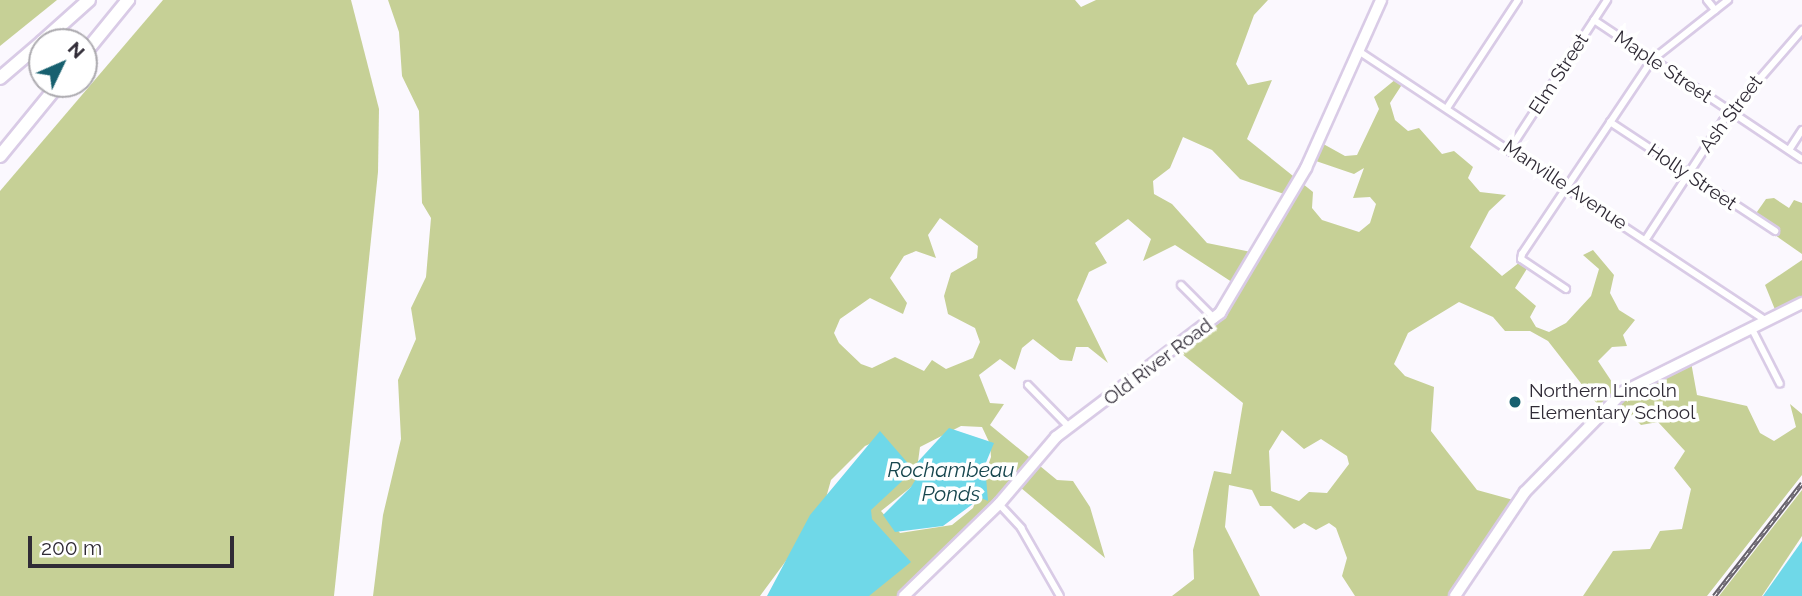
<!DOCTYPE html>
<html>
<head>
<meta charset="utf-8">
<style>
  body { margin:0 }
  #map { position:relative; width:1802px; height:596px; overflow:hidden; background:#fbf8fe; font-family:Raleway,sans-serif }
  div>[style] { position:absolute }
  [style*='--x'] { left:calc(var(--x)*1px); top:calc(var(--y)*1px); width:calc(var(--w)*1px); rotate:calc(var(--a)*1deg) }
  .green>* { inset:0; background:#c6d096 }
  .water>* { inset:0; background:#6fd8e8 }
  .roads { filter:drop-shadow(2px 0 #d9cbe6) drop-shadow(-2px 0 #d9cbe6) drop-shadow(0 2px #d9cbe6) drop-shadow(0 -2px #d9cbe6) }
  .street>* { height:6px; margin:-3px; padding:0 3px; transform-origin:3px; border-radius:3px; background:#fff }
  .secondary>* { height:10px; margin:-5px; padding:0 5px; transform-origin:5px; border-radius:5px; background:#fff }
  .highway>* { height:12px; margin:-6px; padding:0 6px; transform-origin:6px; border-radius:6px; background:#fff }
  .rail>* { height:4.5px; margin-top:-2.25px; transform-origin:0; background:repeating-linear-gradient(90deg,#fff 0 5px,#66616b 0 10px); box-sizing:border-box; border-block:2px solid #66616b }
  .dots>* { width:19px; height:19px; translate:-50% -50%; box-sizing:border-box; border:4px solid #fff; border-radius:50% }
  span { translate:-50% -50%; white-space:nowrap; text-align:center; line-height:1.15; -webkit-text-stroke:7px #fff; paint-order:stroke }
  .street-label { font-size:19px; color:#302b36 }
  .poi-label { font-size:19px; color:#302b36 }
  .left { translate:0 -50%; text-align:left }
  .water-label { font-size:21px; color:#17464e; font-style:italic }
  .north { position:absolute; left:28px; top:28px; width:70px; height:70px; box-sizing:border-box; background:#fff; border:2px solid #acaaaf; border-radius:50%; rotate:46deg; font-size:19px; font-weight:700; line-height:28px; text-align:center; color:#302b36 }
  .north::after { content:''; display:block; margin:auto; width:24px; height:32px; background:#17606f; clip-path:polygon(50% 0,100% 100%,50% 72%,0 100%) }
  .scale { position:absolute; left:28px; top:536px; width:206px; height:32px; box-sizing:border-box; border:4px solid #302b36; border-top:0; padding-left:9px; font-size:21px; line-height:24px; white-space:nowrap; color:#302b36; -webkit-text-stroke:5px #fff; paint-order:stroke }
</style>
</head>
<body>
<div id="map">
  <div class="green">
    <div style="clip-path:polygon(0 0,57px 0,0 46px)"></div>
    <div style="clip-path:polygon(163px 0,351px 0,379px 109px,378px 172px,334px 596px,0 596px,0 191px)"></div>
    <div style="clip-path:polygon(evenodd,388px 0,1075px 0,1081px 7px,1096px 0,1268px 0,1254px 15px,1236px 64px,1248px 85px,1272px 80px,1247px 139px,1313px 192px,1312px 208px,1322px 220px,1359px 232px,1370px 223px,1376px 204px,1370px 197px,1353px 198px,1364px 168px,1354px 174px,1313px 160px,1318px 141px,1345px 156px,1357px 155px,1379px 109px,1374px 97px,1396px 79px,1403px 83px,1390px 103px,1395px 120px,1408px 131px,1419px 128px,1442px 154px,1454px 151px,1473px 167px,1468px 178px,1480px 192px,1506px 195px,1489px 211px,1470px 247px,1502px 276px,1520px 262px,1528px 267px,1515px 288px,1536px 306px,1530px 317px,1536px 327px,1549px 332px,1566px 323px,1591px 296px,1599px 269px,1583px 255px,1593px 250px,1614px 275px,1610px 293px,1619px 310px,1635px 320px,1623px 335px,1627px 346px,1612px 347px,1598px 361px,1620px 394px,1691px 362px,1697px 395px,1747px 406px,1760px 433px,1774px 441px,1796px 427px,1790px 404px,1802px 414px,1802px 475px,1707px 596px,1583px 596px,1613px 551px,1650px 549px,1660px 531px,1682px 529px,1691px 489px,1674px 468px,1685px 451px,1658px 422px,1641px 425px,1616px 399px,1601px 409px,1548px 341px,1530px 331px,1505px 331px,1493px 317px,1459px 302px,1408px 333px,1394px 364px,1405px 376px,1434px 387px,1431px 431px,1477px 490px,1517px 501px,1455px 596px,1355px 596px,1342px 576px,1347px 558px,1336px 528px,1329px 523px,1316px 530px,1304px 523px,1294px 529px,1271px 506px,1260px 506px,1252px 490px,1229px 485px,1225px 527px,1260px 596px,1172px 596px,1194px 579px,1193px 550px,1214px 471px,1231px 474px,1243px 403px,1177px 350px,1238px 286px,1175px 245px,1143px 261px,1151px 239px,1128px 219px,1095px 243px,1107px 263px,1089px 272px,1077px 300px,1108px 363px,1088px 347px,1076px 347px,1072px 361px,1060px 360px,1033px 339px,1022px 348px,1015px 370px,1000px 359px,979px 375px,990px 403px,1004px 404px,990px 425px,1057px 480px,1073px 481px,1090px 507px,1105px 558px,1015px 483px,903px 596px,863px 596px,863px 511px,893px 481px,903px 480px,883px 438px,865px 446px,831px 480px,822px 512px,760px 596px,373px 596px,383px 515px,401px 439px,398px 380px,416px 339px,411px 308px,426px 277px,431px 218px,422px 203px,419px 111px,402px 76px,399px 32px,388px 0,1183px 137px,1212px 150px,1240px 179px,1290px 196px,1256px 253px,1207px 243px,1172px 204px,1154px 194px,1153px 181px,1170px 168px,1183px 137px,388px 0,940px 218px,978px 246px,977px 258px,951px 273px,944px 296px,948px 314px,975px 328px,980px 342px,973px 358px,946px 369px,932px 360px,924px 371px,895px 357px,872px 368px,861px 364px,839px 343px,834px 333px,840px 319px,870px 298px,903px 314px,907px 303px,890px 278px,904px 256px,916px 251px,936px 258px,928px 235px,940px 218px,388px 0,961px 426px,982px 427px,990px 444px,991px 457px,973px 508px,952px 525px,900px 533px,881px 511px,915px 484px,920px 447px,961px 426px,388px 0,1282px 430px,1304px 449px,1321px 439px,1347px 456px,1349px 464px,1327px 493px,1309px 492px,1299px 501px,1271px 491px,1269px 451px,1282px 430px)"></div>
    <div style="clip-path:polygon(1774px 198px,1789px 208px,1794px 200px,1802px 203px,1802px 254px,1752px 219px,1766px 199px)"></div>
    <div style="clip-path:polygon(1802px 260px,1802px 303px,1778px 317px,1765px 285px)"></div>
    <div style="clip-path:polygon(1802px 490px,1802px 536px,1762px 596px,1719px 596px)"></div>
  </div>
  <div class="water">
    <div style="clip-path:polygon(949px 428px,994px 443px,985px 465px,988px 501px,981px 498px,943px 526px,895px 532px,883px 515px,911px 487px,919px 474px,914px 470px,871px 510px,872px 519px,911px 562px,869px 596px,767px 596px,810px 515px,880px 431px,912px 468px)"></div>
    <div style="clip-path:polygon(1802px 541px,1802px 596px,1763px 596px)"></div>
  </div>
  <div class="roads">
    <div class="street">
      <div style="--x:1707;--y:0;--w:13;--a:51"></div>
      <div style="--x:1594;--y:20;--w:250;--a:33.8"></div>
      <div style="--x:1357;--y:50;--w:491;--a:33.5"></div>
      <div style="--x:1447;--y:108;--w:129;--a:-56.7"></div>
      <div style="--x:1610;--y:122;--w:198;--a:33.4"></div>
      <div style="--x:1510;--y:149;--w:178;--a:-56.9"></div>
      <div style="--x:1789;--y:150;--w:24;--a:-57"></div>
      <div style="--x:1646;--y:239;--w:141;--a:-56.9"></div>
      <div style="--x:1723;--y:121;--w:121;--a:-49"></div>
      <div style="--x:1181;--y:285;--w:48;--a:45"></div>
      <div style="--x:1566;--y:289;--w:54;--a:-146.3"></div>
      <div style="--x:1521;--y:259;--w:5;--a:-79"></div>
      <div style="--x:1522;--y:254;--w:234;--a:-56.2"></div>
      <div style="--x:1652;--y:60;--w:97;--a:-38.3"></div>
      <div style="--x:1753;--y:331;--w:59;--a:63"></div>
      <div style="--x:1028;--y:385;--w:60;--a:45.7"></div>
      <div style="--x:999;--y:504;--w:33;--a:47"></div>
      <div style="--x:1021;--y:528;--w:78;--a:60.2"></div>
    </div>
    <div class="secondary">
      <div style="--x:904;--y:596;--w:132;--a:-44.1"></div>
      <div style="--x:999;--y:504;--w:88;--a:-49.6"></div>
      <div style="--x:1056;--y:437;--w:206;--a:-37.1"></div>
      <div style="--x:1220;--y:313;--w:169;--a:-59.3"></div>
      <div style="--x:1306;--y:168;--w:184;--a:-65.9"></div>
      <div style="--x:1455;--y:596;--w:125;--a:-56.1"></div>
      <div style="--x:1525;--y:492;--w:140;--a:-45.6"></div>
      <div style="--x:1623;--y:392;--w:200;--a:-26.4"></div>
    </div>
    <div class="highway">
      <div style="--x:42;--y:42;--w:63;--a:-41.8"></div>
      <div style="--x:84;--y:54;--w:70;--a:-50.8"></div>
      <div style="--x:0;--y:78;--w:55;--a:-40.6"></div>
      <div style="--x:0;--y:156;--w:93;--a:-50.7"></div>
    </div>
  </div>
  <div class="rail">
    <div style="--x:1714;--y:596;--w:143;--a:-52.1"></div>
  </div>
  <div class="dots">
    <div style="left:1515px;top:402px;background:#17606f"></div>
  </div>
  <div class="street-label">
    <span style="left:1663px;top:67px;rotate:34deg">Maple Street</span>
    <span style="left:1559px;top:74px;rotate:-57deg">Elm Street</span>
    <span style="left:1731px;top:114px;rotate:-53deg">Ash Street</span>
    <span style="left:1692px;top:177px;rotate:34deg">Holly Street</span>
    <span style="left:1565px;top:185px;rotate:34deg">Manville Avenue</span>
    <span style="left:1158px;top:362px;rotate:-37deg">Old River Road</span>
  </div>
  <div class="poi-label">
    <span class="left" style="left:1529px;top:402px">Northern Lincoln<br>Elementary School</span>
  </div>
  <div class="water-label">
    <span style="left:951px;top:482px">Rochambeau<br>Ponds</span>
  </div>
  <div class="north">N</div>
  <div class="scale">200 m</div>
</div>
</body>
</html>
